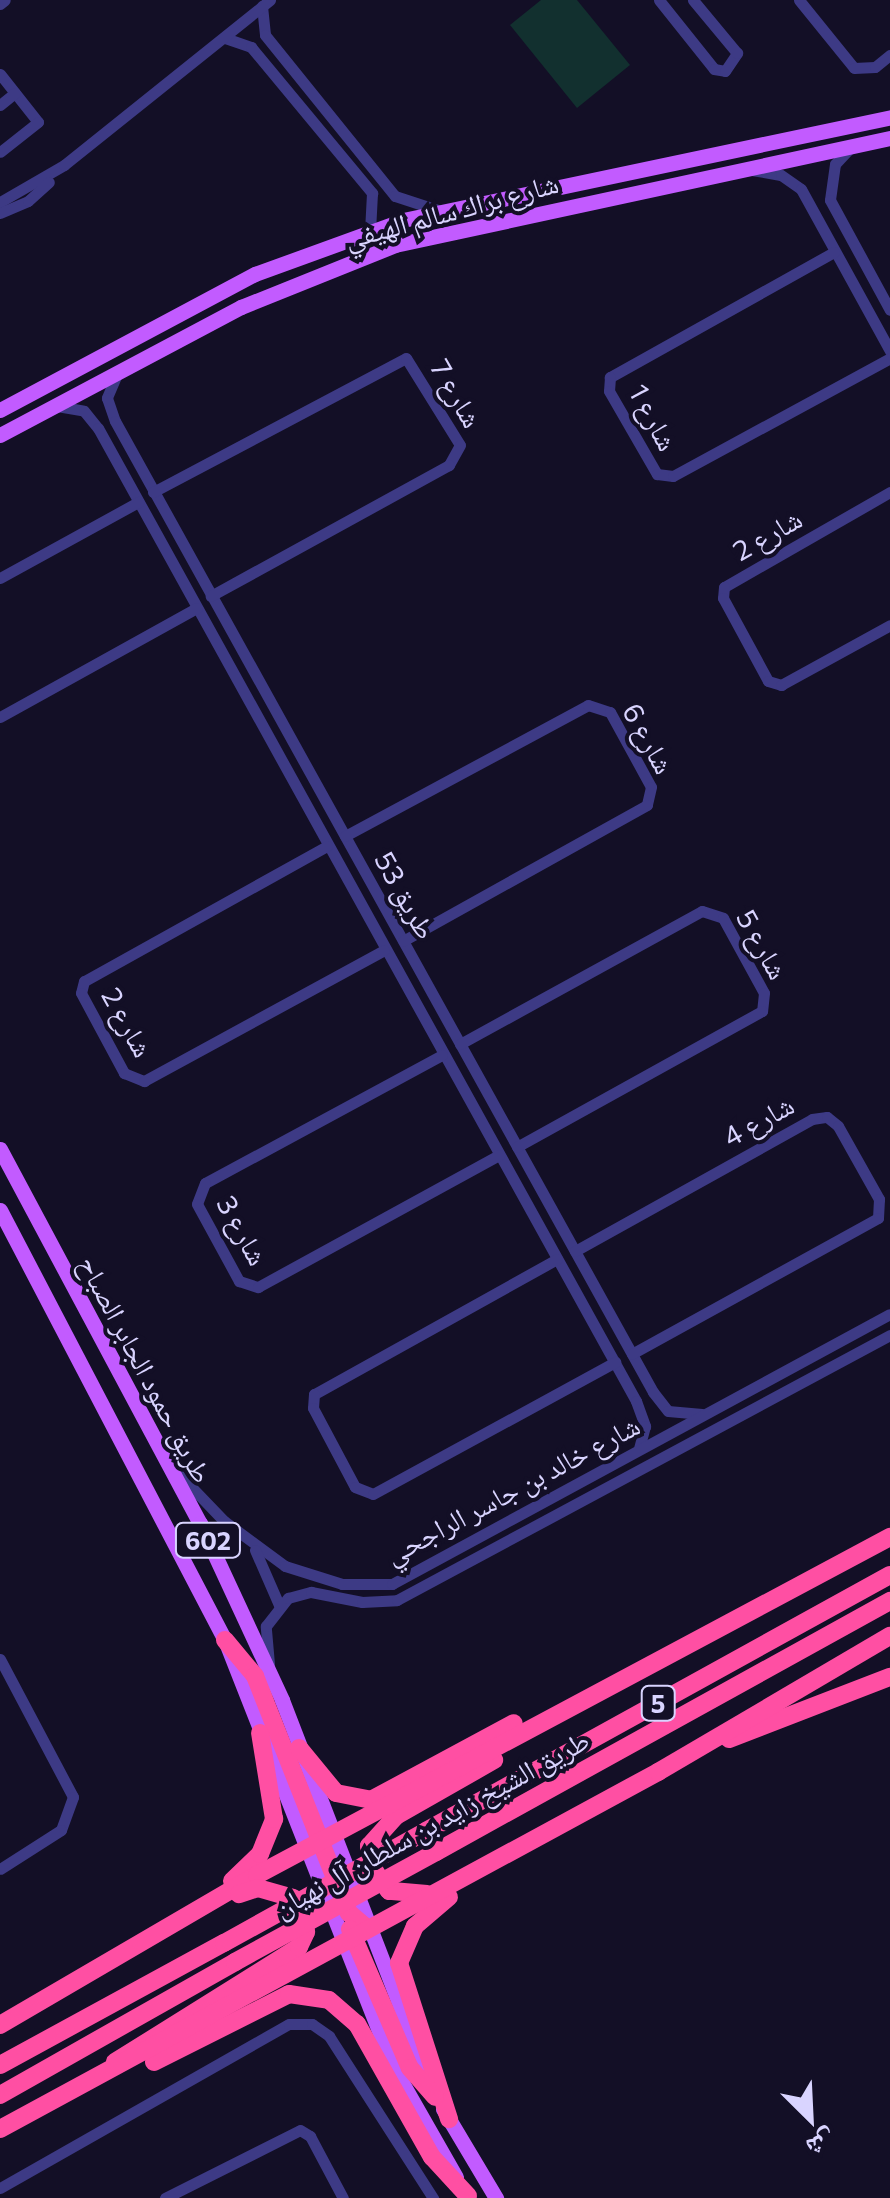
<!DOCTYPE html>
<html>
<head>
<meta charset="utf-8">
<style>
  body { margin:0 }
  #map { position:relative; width:890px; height:2198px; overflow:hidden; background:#130f26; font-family:Commissioner,"Noto Naskh Arabic",sans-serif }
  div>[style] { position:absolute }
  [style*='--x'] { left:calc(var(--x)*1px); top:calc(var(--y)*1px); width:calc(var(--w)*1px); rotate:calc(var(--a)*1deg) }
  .green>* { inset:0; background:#12302f }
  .minor>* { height:11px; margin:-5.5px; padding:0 5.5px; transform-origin:5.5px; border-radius:5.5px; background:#3d3a85 }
  .major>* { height:15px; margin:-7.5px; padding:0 7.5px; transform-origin:7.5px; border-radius:7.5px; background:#c25bff }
  .highway>* { height:18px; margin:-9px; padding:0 9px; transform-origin:9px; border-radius:9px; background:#ff4fa3 }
  .highway-bridge>* { height:18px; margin:-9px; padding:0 9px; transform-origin:9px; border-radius:9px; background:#ff4fa3 }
  span { translate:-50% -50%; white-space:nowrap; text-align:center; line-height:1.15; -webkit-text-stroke:8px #130f26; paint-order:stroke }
  .shield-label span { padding:2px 8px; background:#130f26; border:2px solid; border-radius:8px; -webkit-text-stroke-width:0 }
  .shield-label { font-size:25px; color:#d9d4ff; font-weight:700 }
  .street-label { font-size:28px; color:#d9d4ff }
  .north { position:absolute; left:760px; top:2068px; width:100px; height:100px; -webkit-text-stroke:8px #130f26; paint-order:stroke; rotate:156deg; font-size:28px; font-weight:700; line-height:40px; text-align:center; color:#d9d4ff }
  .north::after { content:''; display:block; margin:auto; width:35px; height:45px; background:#d9d4ff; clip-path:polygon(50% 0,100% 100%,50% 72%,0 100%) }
</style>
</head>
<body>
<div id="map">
  <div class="green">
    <div style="clip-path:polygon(541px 0,577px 0,630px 65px,577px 108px,510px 25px)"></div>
  </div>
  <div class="minor">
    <div style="--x:659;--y:0;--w:88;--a:51.4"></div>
    <div style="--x:714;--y:69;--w:11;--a:10"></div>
    <div style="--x:725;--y:71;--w:22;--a:-56"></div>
    <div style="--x:737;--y:53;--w:69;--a:-129.7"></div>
    <div style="--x:799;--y:0;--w:87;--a:51"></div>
    <div style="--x:854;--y:68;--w:21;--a:-3"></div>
    <div style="--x:875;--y:67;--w:19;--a:-39"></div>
    <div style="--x:0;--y:4;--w:6;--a:-39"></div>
    <div style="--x:262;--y:6;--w:29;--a:84"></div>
    <div style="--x:265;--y:35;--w:207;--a:51.1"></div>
    <div style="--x:395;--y:196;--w:45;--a:18"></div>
    <div style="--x:225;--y:38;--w:28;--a:19"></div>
    <div style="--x:251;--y:47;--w:190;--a:50.3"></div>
    <div style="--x:372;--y:193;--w:39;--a:93"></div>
    <div style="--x:0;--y:74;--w:61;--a:51.6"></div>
    <div style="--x:38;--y:122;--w:48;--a:141.7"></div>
    <div style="--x:0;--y:105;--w:19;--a:-39"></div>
    <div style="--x:851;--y:147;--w:23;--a:133"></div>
    <div style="--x:835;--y:164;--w:36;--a:98"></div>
    <div style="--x:830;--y:200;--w:125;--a:61.4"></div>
    <div style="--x:752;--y:170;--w:29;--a:10"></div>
    <div style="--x:781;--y:175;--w:24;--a:35"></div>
    <div style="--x:801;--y:189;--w:185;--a:61.2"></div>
    <div style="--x:0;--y:202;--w:74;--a:-30"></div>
    <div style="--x:64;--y:165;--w:264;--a:-38.7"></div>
    <div style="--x:0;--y:213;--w:30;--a:-23"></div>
    <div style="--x:28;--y:201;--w:28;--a:-42"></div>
    <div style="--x:834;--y:252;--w:257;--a:150.8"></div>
    <div style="--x:610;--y:377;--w:14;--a:94"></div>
    <div style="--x:609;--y:391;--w:96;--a:60"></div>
    <div style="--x:657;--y:474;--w:16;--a:7"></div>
    <div style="--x:673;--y:476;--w:247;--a:-28.5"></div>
    <div style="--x:117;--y:374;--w:26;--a:113"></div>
    <div style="--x:107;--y:398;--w:24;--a:71"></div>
    <div style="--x:115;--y:421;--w:1110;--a:61.01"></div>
    <div style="--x:653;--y:1392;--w:24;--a:52"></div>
    <div style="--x:668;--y:1411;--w:34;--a:5"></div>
    <div style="--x:57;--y:406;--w:27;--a:10"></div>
    <div style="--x:84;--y:411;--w:22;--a:51"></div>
    <div style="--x:98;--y:428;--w:1112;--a:61.06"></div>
    <div style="--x:636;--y:1401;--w:27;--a:70"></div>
    <div style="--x:645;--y:1426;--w:23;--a:105"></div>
    <div style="--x:153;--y:492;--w:286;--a:-27.9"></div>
    <div style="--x:406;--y:358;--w:102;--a:58.2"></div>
    <div style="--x:460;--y:445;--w:23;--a:119"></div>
    <div style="--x:449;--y:465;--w:272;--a:151.2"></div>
    <div style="--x:890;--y:492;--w:191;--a:150.2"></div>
    <div style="--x:724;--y:587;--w:11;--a:95"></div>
    <div style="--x:723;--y:598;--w:94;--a:61.5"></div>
    <div style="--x:768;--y:681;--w:14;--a:17"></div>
    <div style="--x:781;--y:685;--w:124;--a:-28.8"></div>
    <div style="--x:0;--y:578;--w:158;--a:-28.8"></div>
    <div style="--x:0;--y:717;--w:225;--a:-29"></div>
    <div style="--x:345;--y:836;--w:276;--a:-28.3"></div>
    <div style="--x:588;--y:705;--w:23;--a:18"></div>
    <div style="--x:610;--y:712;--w:85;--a:61.3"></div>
    <div style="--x:651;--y:787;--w:18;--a:103"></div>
    <div style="--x:647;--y:805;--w:279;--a:150.9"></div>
    <div style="--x:327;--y:846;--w:278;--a:150.9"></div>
    <div style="--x:84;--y:981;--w:12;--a:104"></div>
    <div style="--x:81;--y:993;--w:91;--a:61.7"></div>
    <div style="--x:124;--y:1073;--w:22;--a:22"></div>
    <div style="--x:144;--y:1081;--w:273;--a:-28.6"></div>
    <div style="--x:460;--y:1044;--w:276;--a:-28.8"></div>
    <div style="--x:702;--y:911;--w:22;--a:18"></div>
    <div style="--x:723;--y:918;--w:85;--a:61.3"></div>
    <div style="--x:764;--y:993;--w:18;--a:96"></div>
    <div style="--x:762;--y:1011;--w:280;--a:151"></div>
    <div style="--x:442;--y:1055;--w:269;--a:151.6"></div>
    <div style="--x:205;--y:1183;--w:22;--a:111"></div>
    <div style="--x:197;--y:1204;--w:88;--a:61.4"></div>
    <div style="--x:239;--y:1281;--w:20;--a:18"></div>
    <div style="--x:258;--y:1287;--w:275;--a:-28.7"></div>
    <div style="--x:575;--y:1251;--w:271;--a:-29.1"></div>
    <div style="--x:812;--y:1119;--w:15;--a:-8"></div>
    <div style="--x:827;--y:1117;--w:14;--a:39"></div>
    <div style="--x:838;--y:1126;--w:84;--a:60.7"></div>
    <div style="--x:879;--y:1199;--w:19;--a:93"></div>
    <div style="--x:878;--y:1218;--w:281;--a:151.1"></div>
    <div style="--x:557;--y:1259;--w:278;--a:150.9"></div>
    <div style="--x:314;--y:1394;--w:14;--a:94"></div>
    <div style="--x:313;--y:1408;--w:89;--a:62"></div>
    <div style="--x:355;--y:1487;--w:19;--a:21"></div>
    <div style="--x:373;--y:1494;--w:276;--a:-28.6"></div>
    <div style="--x:177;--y:1472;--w:68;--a:46.2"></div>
    <div style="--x:224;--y:1521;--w:76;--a:36.4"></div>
    <div style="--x:285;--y:1566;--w:60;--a:17.5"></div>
    <div style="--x:342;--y:1584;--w:50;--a:0"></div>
    <div style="--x:392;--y:1584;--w:566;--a:-28.47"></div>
    <div style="--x:255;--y:1550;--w:60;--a:66.4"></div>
    <div style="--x:0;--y:1659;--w:156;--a:62.1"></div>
    <div style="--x:73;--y:1797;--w:35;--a:110"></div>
    <div style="--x:61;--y:1830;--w:72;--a:147.4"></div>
    <div style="--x:269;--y:1664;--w:38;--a:-95"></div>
    <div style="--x:266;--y:1626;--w:36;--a:-52"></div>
    <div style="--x:288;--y:1598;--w:24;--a:-15"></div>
    <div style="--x:311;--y:1592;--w:52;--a:11.1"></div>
    <div style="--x:362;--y:1602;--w:35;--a:-3"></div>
    <div style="--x:397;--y:1600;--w:560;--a:-28.26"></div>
    <div style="--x:0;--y:2188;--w:332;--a:-29.6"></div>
    <div style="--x:289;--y:2024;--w:23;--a:0"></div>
    <div style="--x:312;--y:2024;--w:21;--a:35"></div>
    <div style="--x:329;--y:2036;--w:193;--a:57.3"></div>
    <div style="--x:165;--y:2198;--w:151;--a:-26.7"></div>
    <div style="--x:300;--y:2130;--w:12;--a:31"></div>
    <div style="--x:310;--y:2136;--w:70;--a:62"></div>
  </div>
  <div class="major">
    <div style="--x:0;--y:410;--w:289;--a:-28.1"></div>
    <div style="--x:255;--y:274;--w:158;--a:-20"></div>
    <div style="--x:403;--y:220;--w:498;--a:-11.9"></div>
    <div style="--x:0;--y:435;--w:273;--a:-28"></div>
    <div style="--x:241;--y:307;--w:166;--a:-21.9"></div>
    <div style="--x:395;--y:245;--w:506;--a:-12.2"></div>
    <div style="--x:0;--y:1149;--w:424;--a:61.9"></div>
    <div style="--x:200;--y:1523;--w:195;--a:65.1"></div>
    <div style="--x:282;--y:1700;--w:417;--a:68.9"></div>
    <div style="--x:0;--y:1210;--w:485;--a:62.4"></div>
    <div style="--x:225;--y:1640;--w:457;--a:68.5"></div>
    <div style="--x:392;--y:2065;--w:129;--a:60.3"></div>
    <div style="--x:443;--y:2109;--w:104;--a:59.2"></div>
  </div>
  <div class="highway">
    <div style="--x:225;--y:1640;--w:47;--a:50.2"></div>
    <div style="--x:255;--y:1676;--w:255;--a:68.4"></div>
    <div style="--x:349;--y:1913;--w:25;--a:40"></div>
    <div style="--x:729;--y:1739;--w:173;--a:-21.1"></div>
    <div style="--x:299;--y:1748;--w:58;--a:50.6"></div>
    <div style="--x:336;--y:1793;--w:36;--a:11"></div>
    <div style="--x:371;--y:1800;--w:162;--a:-28.3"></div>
    <div style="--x:426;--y:1831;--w:530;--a:-28.89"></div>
    <div style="--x:436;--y:1852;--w:519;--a:-28.94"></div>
    <div style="--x:232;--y:1881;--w:39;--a:-44"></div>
    <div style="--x:260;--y:1854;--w:38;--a:-68"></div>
    <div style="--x:274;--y:1819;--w:87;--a:-99.2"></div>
    <div style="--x:427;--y:1894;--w:38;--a:-175"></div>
    <div style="--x:389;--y:1891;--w:24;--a:-126"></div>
    <div style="--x:375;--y:1872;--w:27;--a:-103"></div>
    <div style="--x:369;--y:1846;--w:40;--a:-48"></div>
    <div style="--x:396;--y:1816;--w:113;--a:-29.7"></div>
    <div style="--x:449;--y:1897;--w:45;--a:139.5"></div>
    <div style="--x:415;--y:1926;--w:40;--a:113.4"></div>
    <div style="--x:399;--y:1963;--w:164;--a:72.2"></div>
    <div style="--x:350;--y:1929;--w:151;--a:66.7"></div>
    <div style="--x:410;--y:2068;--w:38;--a:49"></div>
    <div style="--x:0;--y:2025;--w:298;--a:-30.3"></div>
    <div style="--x:257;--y:1875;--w:718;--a:-28.1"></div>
    <div style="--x:115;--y:2062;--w:217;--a:-32"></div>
    <div style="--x:299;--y:1947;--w:17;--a:-65"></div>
    <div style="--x:306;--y:1932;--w:36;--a:-111"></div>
    <div style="--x:293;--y:1898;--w:36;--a:-164"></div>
    <div style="--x:258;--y:1888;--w:20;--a:162"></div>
    <div style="--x:154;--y:2062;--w:151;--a:-26.7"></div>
    <div style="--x:289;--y:1994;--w:40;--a:8.5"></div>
    <div style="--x:329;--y:2000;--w:37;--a:41"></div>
    <div style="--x:357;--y:2024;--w:153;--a:60.6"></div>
    <div style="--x:432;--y:2157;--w:53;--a:47.3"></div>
    <div style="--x:0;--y:2065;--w:255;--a:-28.6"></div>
    <div style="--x:0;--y:2095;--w:270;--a:-29.5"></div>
    <div style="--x:0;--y:2129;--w:749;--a:-28.48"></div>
    <div style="--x:658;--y:1772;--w:269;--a:-30.4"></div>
  </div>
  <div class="highway-bridge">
    <div style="--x:224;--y:1943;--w:231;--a:-29"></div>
    <div style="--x:235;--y:1962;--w:229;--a:-28.7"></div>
  </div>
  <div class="shield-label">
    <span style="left:208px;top:1540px">602</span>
    <span style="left:658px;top:1703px">5</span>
  </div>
  <div class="street-label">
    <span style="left:451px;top:210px;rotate:-15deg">شارع براك سالم الهيفي</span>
    <span style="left:457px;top:393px;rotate:60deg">شارع 7</span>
    <span style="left:654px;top:417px;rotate:62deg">شارع 1</span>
    <span style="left:767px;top:534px;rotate:-30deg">شارع 2</span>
    <span style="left:649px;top:738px;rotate:61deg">شارع 6</span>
    <span style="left:406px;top:895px;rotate:61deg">طريق 53</span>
    <span style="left:763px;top:944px;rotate:61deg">شارع 5</span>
    <span style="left:128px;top:1022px;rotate:61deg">شارع 2</span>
    <span style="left:758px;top:1120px;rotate:-29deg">شارع 4</span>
    <span style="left:243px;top:1230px;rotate:61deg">شارع 3</span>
    <span style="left:146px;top:1369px;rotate:62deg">طريق حمود الجابر الصباح</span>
    <span style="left:512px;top:1489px;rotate:-28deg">شارع خالد بن جاسر الراجحي</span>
    <span style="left:431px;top:1823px;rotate:-29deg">طريق الشيخ زايد بن سلطان آل نهيان</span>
  </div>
  <div class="north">ش</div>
</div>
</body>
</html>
